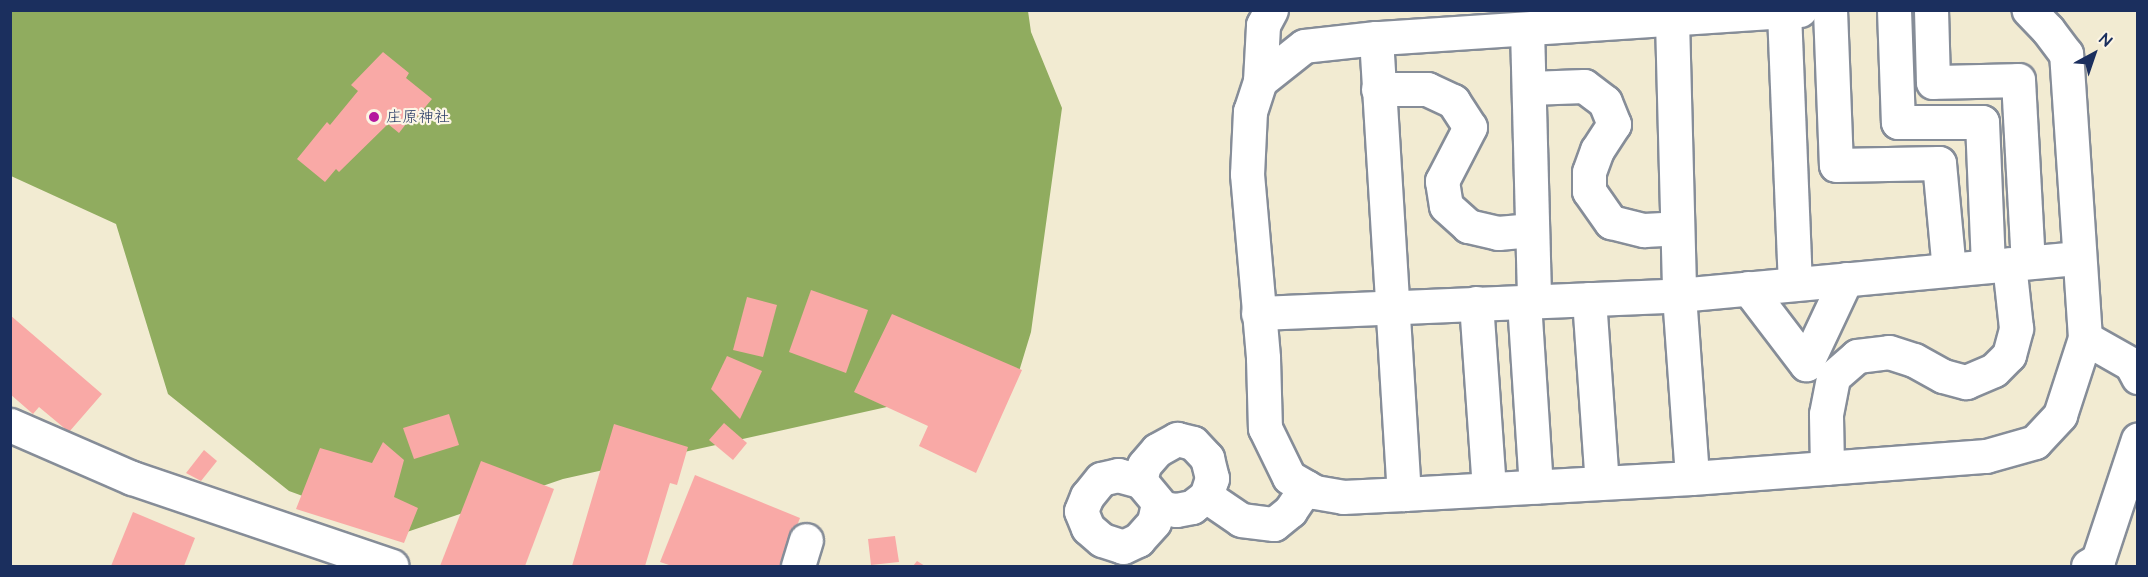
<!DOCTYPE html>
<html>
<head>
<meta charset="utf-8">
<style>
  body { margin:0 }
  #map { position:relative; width:2148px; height:577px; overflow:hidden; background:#f2ebd2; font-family:"Architects Daughter","Klee One",sans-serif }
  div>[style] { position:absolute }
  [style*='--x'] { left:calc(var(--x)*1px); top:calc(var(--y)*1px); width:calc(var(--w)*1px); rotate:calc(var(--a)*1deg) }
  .forest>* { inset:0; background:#90ac5f }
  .building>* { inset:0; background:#f9a9a6 }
  .roads { filter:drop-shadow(2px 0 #868d98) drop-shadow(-2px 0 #868d98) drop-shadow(0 2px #868d98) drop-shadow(0 -2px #868d98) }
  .minor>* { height:33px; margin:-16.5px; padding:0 16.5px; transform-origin:16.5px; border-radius:16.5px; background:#fff }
  .dots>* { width:16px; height:16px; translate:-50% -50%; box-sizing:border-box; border:3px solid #fcf5e5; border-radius:50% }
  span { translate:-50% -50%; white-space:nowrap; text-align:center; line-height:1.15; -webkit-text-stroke:4.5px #fcf5e5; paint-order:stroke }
  .poi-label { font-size:16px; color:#1b2f5e }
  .left { translate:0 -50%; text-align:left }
  .frame { position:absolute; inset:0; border:12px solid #1b2f5e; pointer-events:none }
  .north { position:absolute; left:2064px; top:24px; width:60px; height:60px; -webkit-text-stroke:4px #fcf5e5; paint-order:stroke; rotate:40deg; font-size:16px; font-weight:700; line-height:24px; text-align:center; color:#1b2f5e }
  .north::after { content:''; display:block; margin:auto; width:21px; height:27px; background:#1b2f5e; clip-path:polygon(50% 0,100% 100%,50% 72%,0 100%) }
</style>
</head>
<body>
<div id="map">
  <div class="forest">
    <div style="clip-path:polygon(11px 11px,1028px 11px,1031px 32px,1062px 108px,1031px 332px,1017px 378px,563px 479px,404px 533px,289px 491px,168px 394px,116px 224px,11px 176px)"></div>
  </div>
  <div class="building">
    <div style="clip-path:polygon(383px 52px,409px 73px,406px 78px,432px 99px,416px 118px,413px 115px,399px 133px,388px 124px,339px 172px,336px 169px,325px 182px,297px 159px,327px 122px,330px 125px,358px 91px,351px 85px)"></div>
    <div style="clip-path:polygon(811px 290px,868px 310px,846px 373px,789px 352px)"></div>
    <div style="clip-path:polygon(747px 297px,777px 305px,763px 357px,733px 350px)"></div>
    <div style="clip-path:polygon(892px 314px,1022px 370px,976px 473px,919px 446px,928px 426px,854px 392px)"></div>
    <div style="clip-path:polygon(10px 315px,102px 394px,69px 432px,39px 407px,33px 414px,10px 394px)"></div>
    <div style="clip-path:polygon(727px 356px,762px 371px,740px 419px,711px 389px)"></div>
    <div style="clip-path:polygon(449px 414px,459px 445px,414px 459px,403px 428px)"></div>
    <div style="clip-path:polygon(724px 423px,747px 443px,733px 460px,709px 440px)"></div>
    <div style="clip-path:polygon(614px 424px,688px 447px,677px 485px,670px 483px,645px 566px,572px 566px)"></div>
    <div style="clip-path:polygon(383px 442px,404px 460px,394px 497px,418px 508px,404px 543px,296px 509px,320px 448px,372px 463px)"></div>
    <div style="clip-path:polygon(204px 450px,217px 461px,201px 481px,186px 473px)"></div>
    <div style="clip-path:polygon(481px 461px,554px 489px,525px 566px,440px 566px)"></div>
    <div style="clip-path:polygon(695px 475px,800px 518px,781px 566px,672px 566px,660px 562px)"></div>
    <div style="clip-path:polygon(133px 512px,195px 538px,184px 566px,111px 566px)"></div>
    <div style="clip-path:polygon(895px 536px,899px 562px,871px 565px,868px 539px)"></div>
    <div style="clip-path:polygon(917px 561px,925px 566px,913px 566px)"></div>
  </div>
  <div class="roads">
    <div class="minor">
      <div style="--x:1800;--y:10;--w:425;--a:176.2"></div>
      <div style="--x:1376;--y:38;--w:72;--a:173.7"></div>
      <div style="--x:1304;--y:46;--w:56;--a:141.5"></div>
      <div style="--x:1260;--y:81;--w:32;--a:108"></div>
      <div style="--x:1250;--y:111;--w:63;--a:92.7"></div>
      <div style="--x:1247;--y:174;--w:185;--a:85"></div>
      <div style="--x:1263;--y:358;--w:70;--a:88.4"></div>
      <div style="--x:1265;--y:428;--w:55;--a:63.9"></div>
      <div style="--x:1289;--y:477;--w:30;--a:30"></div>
      <div style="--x:1315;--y:492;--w:28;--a:10"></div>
      <div style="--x:1343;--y:497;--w:61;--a:-2.8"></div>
      <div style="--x:1404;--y:494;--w:288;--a:-3.2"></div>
      <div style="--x:1692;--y:478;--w:295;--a:-4.3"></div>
      <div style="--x:1986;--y:456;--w:51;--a:-15.9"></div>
      <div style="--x:2035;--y:442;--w:37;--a:-47"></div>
      <div style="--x:2060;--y:415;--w:81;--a:-72"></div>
      <div style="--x:2085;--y:338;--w:285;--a:-93.8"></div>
      <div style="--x:2066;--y:54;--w:30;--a:-127"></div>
      <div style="--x:2048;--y:30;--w:28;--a:-134"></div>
      <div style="--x:1830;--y:10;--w:155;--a:87.8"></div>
      <div style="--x:1836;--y:165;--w:103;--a:-1.1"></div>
      <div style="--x:1939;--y:163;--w:107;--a:84.7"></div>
      <div style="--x:1894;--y:10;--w:112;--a:88"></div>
      <div style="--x:1898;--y:122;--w:84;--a:0"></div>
      <div style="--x:1982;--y:122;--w:144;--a:87.6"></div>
      <div style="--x:1931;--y:10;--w:72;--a:88.4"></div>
      <div style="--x:1933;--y:82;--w:85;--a:-1.3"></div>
      <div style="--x:2018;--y:80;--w:182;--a:86.9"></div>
      <div style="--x:1784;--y:12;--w:272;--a:87.7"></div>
      <div style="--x:1672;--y:20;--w:275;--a:88.5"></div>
      <div style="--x:1679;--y:295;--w:183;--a:85.9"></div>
      <div style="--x:1527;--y:29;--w:272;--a:88.5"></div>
      <div style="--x:1376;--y:38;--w:457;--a:86.5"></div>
      <div style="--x:1260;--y:81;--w:56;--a:-86.9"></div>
      <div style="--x:1263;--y:25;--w:17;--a:-62"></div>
      <div style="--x:1529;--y:88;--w:55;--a:-2.1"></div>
      <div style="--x:1584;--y:86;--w:26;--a:37"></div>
      <div style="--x:1605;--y:102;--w:24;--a:68"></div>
      <div style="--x:1614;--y:124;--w:31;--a:123"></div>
      <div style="--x:1597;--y:150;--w:23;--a:110"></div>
      <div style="--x:1589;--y:172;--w:19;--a:90"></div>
      <div style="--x:1589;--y:191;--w:38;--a:55"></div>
      <div style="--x:1611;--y:222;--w:34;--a:14"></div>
      <div style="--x:1644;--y:230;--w:33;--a:-3"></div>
      <div style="--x:1378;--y:89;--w:49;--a:0"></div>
      <div style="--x:1427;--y:89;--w:29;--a:25"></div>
      <div style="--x:1453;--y:101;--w:31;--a:57"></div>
      <div style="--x:1470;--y:127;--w:61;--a:117.4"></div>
      <div style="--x:1442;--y:181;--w:25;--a:81"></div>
      <div style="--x:1446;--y:206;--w:30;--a:42"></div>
      <div style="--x:1468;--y:226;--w:31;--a:13"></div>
      <div style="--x:1498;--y:233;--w:34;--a:-5"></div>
      <div style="--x:1748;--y:288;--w:96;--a:52.7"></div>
      <div style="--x:1806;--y:364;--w:94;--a:-64.8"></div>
      <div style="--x:1589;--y:299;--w:184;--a:86"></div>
      <div style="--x:1524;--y:302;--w:185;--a:86.3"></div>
      <div style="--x:1476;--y:303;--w:186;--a:86"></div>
      <div style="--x:1258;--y:313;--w:421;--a:-2.4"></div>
      <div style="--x:1679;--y:295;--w:401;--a:-5.3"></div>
      <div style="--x:2085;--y:338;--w:53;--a:29.5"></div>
      <div style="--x:2131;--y:364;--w:15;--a:62"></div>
      <div style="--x:10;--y:425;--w:133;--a:23.5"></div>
      <div style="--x:132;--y:478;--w:274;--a:18.7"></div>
      <div style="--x:1177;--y:439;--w:16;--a:14"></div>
      <div style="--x:1193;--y:443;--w:21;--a:47"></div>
      <div style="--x:1207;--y:458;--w:21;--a:76"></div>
      <div style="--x:1212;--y:478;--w:19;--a:108"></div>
      <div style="--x:1206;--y:496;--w:18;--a:142"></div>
      <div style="--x:1192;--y:507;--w:16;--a:169"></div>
      <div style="--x:1176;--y:510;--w:13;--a:-171"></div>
      <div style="--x:1163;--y:508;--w:35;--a:-130"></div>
      <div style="--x:1140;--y:481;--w:16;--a:-76"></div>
      <div style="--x:1144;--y:465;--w:20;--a:-49"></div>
      <div style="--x:1157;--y:450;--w:23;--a:-29"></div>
      <div style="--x:1827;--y:468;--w:54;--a:-91.1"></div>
      <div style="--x:1826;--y:414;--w:38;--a:-79"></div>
      <div style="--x:1833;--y:377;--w:32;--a:-41"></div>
      <div style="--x:1857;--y:356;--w:32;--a:-7"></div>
      <div style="--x:1889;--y:352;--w:26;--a:18"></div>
      <div style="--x:1914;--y:360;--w:33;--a:29"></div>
      <div style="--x:1943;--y:376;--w:24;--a:15"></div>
      <div style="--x:1966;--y:382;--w:30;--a:-23"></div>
      <div style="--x:1994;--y:370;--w:21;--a:-45"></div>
      <div style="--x:2009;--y:355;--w:28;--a:-75"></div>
      <div style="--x:2016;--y:328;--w:64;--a:-96.2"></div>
      <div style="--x:1140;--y:481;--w:23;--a:-165"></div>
      <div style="--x:1118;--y:475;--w:17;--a:167"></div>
      <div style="--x:1101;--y:479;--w:22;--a:129"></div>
      <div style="--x:1087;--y:496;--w:16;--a:112"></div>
      <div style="--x:1081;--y:511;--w:18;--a:68"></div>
      <div style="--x:1088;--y:528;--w:18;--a:41"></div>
      <div style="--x:1102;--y:540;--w:22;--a:18"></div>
      <div style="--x:1123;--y:547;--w:17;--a:-25"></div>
      <div style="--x:1138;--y:540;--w:24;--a:-48"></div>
      <div style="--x:1154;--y:522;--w:19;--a:-78"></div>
      <div style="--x:1206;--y:496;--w:42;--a:34.4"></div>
      <div style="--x:1241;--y:520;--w:33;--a:7"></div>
      <div style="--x:1274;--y:524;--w:21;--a:-39"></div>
      <div style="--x:1290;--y:511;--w:29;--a:-56"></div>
      <div style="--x:798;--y:566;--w:27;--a:-73"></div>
      <div style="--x:2088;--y:566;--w:12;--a:-31"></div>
      <div style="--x:2098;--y:560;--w:127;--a:-71.7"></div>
    </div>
  </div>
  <div class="dots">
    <div style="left:374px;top:117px;background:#b5179e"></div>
  </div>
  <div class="poi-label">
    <span class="left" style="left:386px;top:117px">庄原神社</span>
  </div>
  <div class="frame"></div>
  <div class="north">N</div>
</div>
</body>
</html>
